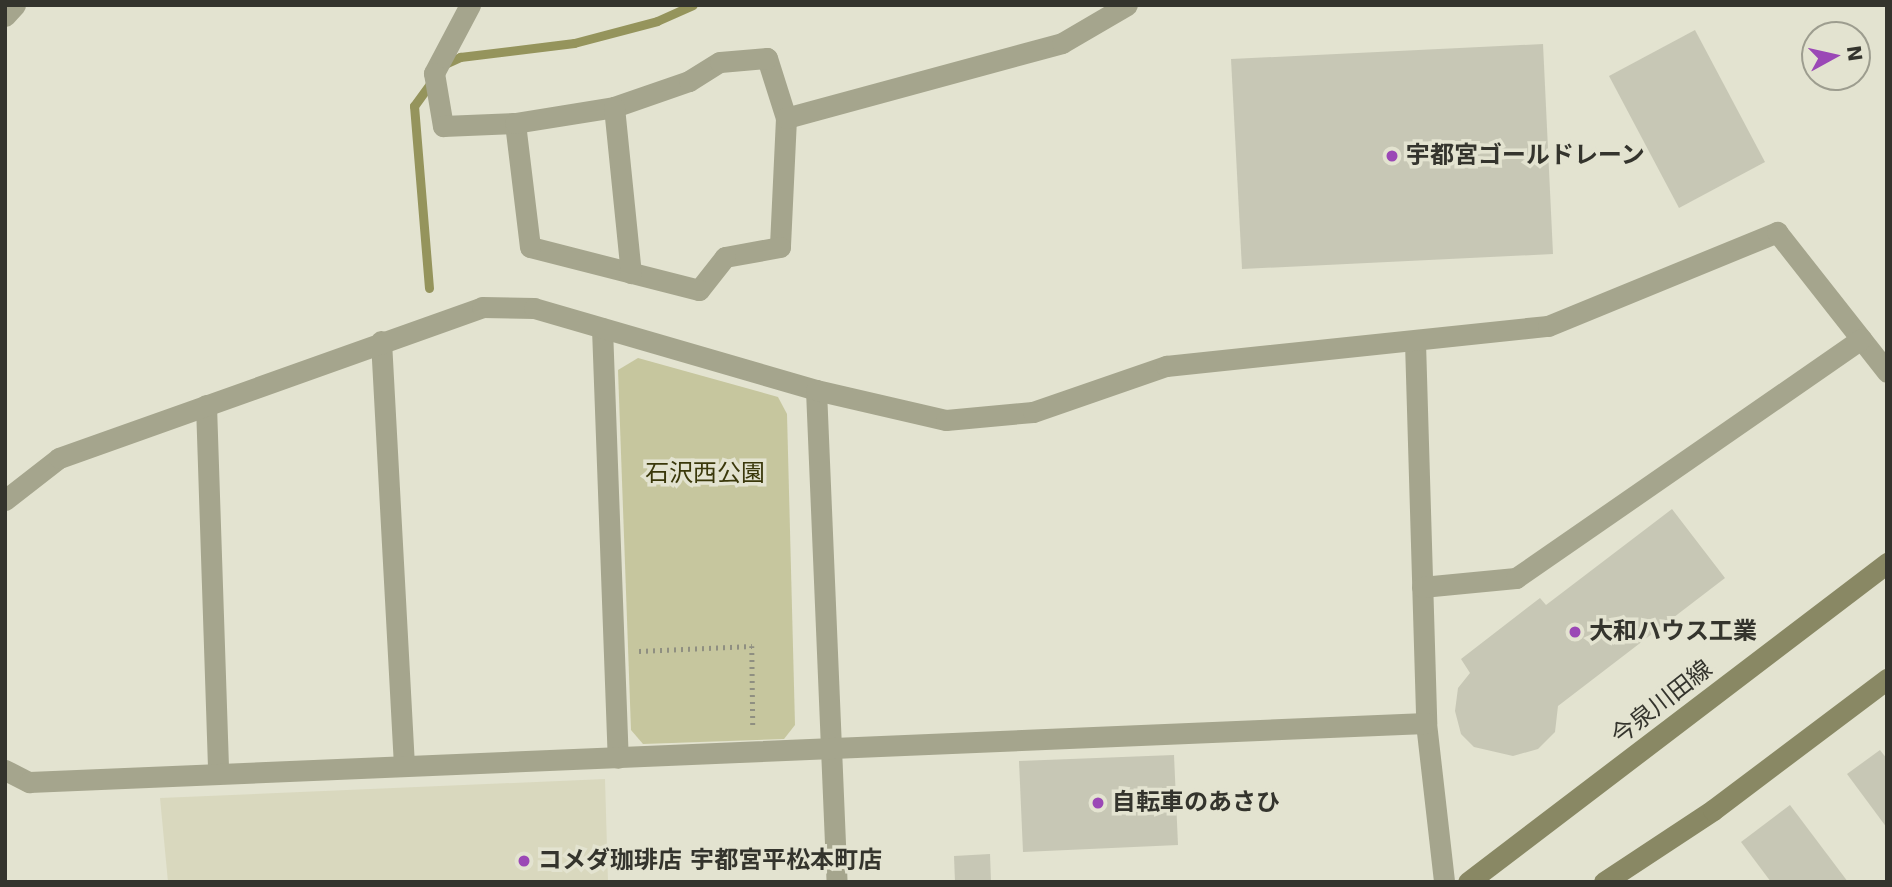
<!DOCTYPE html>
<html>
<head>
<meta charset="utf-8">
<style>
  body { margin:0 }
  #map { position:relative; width:1892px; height:887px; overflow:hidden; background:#e3e3d0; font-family:"DejaVu Sans","Noto Sans JP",sans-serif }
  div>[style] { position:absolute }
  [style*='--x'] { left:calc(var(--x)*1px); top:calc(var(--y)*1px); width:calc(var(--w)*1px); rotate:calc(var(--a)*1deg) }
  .built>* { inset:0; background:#d9d8be }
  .green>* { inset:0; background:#c6c69e }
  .stream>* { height:9px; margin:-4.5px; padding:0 4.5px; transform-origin:4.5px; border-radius:4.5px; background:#95945c }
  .building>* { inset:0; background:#c7c7b5 }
  .path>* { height:4.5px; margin-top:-2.25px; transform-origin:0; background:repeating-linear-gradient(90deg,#8f8f81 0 2px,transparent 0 7px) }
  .street>* { height:21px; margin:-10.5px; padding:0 10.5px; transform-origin:10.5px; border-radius:10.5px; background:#a5a58d }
  .secondary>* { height:21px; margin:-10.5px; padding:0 10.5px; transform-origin:10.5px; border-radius:10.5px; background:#898864 }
  .dots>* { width:19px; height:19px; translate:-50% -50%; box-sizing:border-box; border:4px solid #e3e3d0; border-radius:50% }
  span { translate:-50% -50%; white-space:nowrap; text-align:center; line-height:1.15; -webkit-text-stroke:7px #e3e3d0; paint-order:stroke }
  .poi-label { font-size:24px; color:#34342d; font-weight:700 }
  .left { translate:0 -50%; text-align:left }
  .park-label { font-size:24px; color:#3a380a }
  .street-label { font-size:24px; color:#34342d }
  .frame { position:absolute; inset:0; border:7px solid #34342d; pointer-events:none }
  .north { position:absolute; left:1801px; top:21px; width:70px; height:70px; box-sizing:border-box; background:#e3e3d0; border:2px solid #9d9d8f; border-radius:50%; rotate:82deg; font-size:19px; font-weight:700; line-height:28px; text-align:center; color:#34342d }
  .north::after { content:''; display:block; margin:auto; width:24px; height:32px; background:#9b48b6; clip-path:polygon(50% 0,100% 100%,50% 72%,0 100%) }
</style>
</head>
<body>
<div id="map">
  <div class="built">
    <div style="clip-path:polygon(605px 779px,608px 882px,168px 882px,160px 798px)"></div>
  </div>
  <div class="green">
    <div style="clip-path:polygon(638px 358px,778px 397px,787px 414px,795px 725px,784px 739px,643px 744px,631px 730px,618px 370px)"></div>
  </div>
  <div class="stream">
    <div style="--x:445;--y:64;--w:17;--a:-25"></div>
    <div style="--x:460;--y:57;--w:115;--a:-7"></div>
    <div style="--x:574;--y:43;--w:86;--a:-14.8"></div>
    <div style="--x:657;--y:21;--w:39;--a:-24"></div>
    <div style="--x:429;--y:288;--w:183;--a:-94.7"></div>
    <div style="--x:414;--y:106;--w:31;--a:-54"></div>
  </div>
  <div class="building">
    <div style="clip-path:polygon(1695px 30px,1765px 162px,1679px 208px,1609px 76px)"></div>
    <div style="clip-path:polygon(1543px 44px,1553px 254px,1242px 269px,1231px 59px)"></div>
    <div style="clip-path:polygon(1672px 509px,1725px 578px,1558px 706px,1555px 732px,1538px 749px,1513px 756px,1474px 747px,1461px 734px,1455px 711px,1458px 688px,1470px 673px,1461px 659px,1540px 598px,1546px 605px)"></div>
    <div style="clip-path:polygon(1880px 750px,1887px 759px,1887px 828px,1847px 774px)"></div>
    <div style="clip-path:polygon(1174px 755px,1178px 845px,1023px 852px,1019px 761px)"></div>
    <div style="clip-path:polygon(1790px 805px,1848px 882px,1771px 882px,1741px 842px)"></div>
    <div style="clip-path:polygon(990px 854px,991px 882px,955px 882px,954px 856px)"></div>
  </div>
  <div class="path">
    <div style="--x:639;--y:651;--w:113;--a:-2.5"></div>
    <div style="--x:752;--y:646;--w:81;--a:89.3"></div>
  </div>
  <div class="street">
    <div style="--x:470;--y:5;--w:77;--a:117.9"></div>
    <div style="--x:434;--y:73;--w:54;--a:80.4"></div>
    <div style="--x:443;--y:126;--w:72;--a:-2.4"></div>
    <div style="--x:5;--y:16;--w:15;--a:-48"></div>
    <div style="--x:767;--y:58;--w:63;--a:72.4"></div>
    <div style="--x:786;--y:118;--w:129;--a:92.7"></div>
    <div style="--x:780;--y:247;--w:56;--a:169.7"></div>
    <div style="--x:725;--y:257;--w:42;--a:128.2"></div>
    <div style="--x:699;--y:290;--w:174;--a:-165.7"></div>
    <div style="--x:530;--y:247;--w:125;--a:-96.9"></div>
    <div style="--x:515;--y:123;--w:100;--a:-9.2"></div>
    <div style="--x:614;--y:107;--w:79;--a:-19.1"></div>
    <div style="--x:689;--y:81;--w:36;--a:-32"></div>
    <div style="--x:720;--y:62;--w:47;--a:-4.9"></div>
    <div style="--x:614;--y:107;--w:167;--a:84.2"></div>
    <div style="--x:786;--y:118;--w:286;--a:-15.2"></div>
    <div style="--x:1062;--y:43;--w:75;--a:-30.3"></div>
    <div style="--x:602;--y:328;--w:430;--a:87.9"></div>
    <div style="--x:381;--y:341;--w:424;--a:86.9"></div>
    <div style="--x:1415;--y:342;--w:381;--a:88.3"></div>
    <div style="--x:1426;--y:723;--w:160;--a:83.5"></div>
    <div style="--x:816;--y:390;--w:492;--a:87.6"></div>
    <div style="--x:206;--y:405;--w:368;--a:88.1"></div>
    <div style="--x:5;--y:500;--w:68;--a:-37.9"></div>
    <div style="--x:59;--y:458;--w:449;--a:-19.6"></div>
    <div style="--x:482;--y:307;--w:52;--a:1.1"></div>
    <div style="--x:534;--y:308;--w:294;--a:16.2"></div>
    <div style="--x:816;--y:390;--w:133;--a:13"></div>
    <div style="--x:946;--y:420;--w:87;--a:-5.3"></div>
    <div style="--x:1033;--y:412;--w:141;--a:-19.1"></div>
    <div style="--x:1166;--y:366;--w:384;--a:-6"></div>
    <div style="--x:1548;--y:326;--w:248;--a:-22.3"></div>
    <div style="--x:1777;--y:232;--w:178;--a:51.8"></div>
    <div style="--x:1422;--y:587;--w:94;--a:-5.5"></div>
    <div style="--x:1516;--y:578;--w:420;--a:-34.7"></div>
    <div style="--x:5;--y:770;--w:27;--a:27"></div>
    <div style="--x:29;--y:782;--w:1398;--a:-2.42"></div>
  </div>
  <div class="secondary">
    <div style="--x:1468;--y:882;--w:527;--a:-37.28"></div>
    <div style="--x:1604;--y:882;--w:131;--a:-33.4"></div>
    <div style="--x:1713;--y:810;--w:218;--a:-37"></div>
  </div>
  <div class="dots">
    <div style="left:1392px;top:156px;background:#9b48b6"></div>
    <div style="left:1575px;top:632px;background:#9b48b6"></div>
    <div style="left:1098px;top:803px;background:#9b48b6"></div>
    <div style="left:524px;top:861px;background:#9b48b6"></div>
  </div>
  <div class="poi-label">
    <span class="left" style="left:1406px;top:156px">宇都宮ゴールドレーン</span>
    <span class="left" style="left:1589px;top:632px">大和ハウス工業</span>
    <span class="left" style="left:1112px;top:803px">自転車のあさひ</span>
    <span class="left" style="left:538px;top:861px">コメダ珈琲店 宇都宮平松本町店</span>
  </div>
  <div class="park-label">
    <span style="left:705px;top:474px">石沢西公園</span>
  </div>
  <div class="street-label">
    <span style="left:1662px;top:703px;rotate:-38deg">今泉川田線</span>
  </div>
  <div class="frame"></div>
  <div class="north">N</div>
</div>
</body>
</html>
